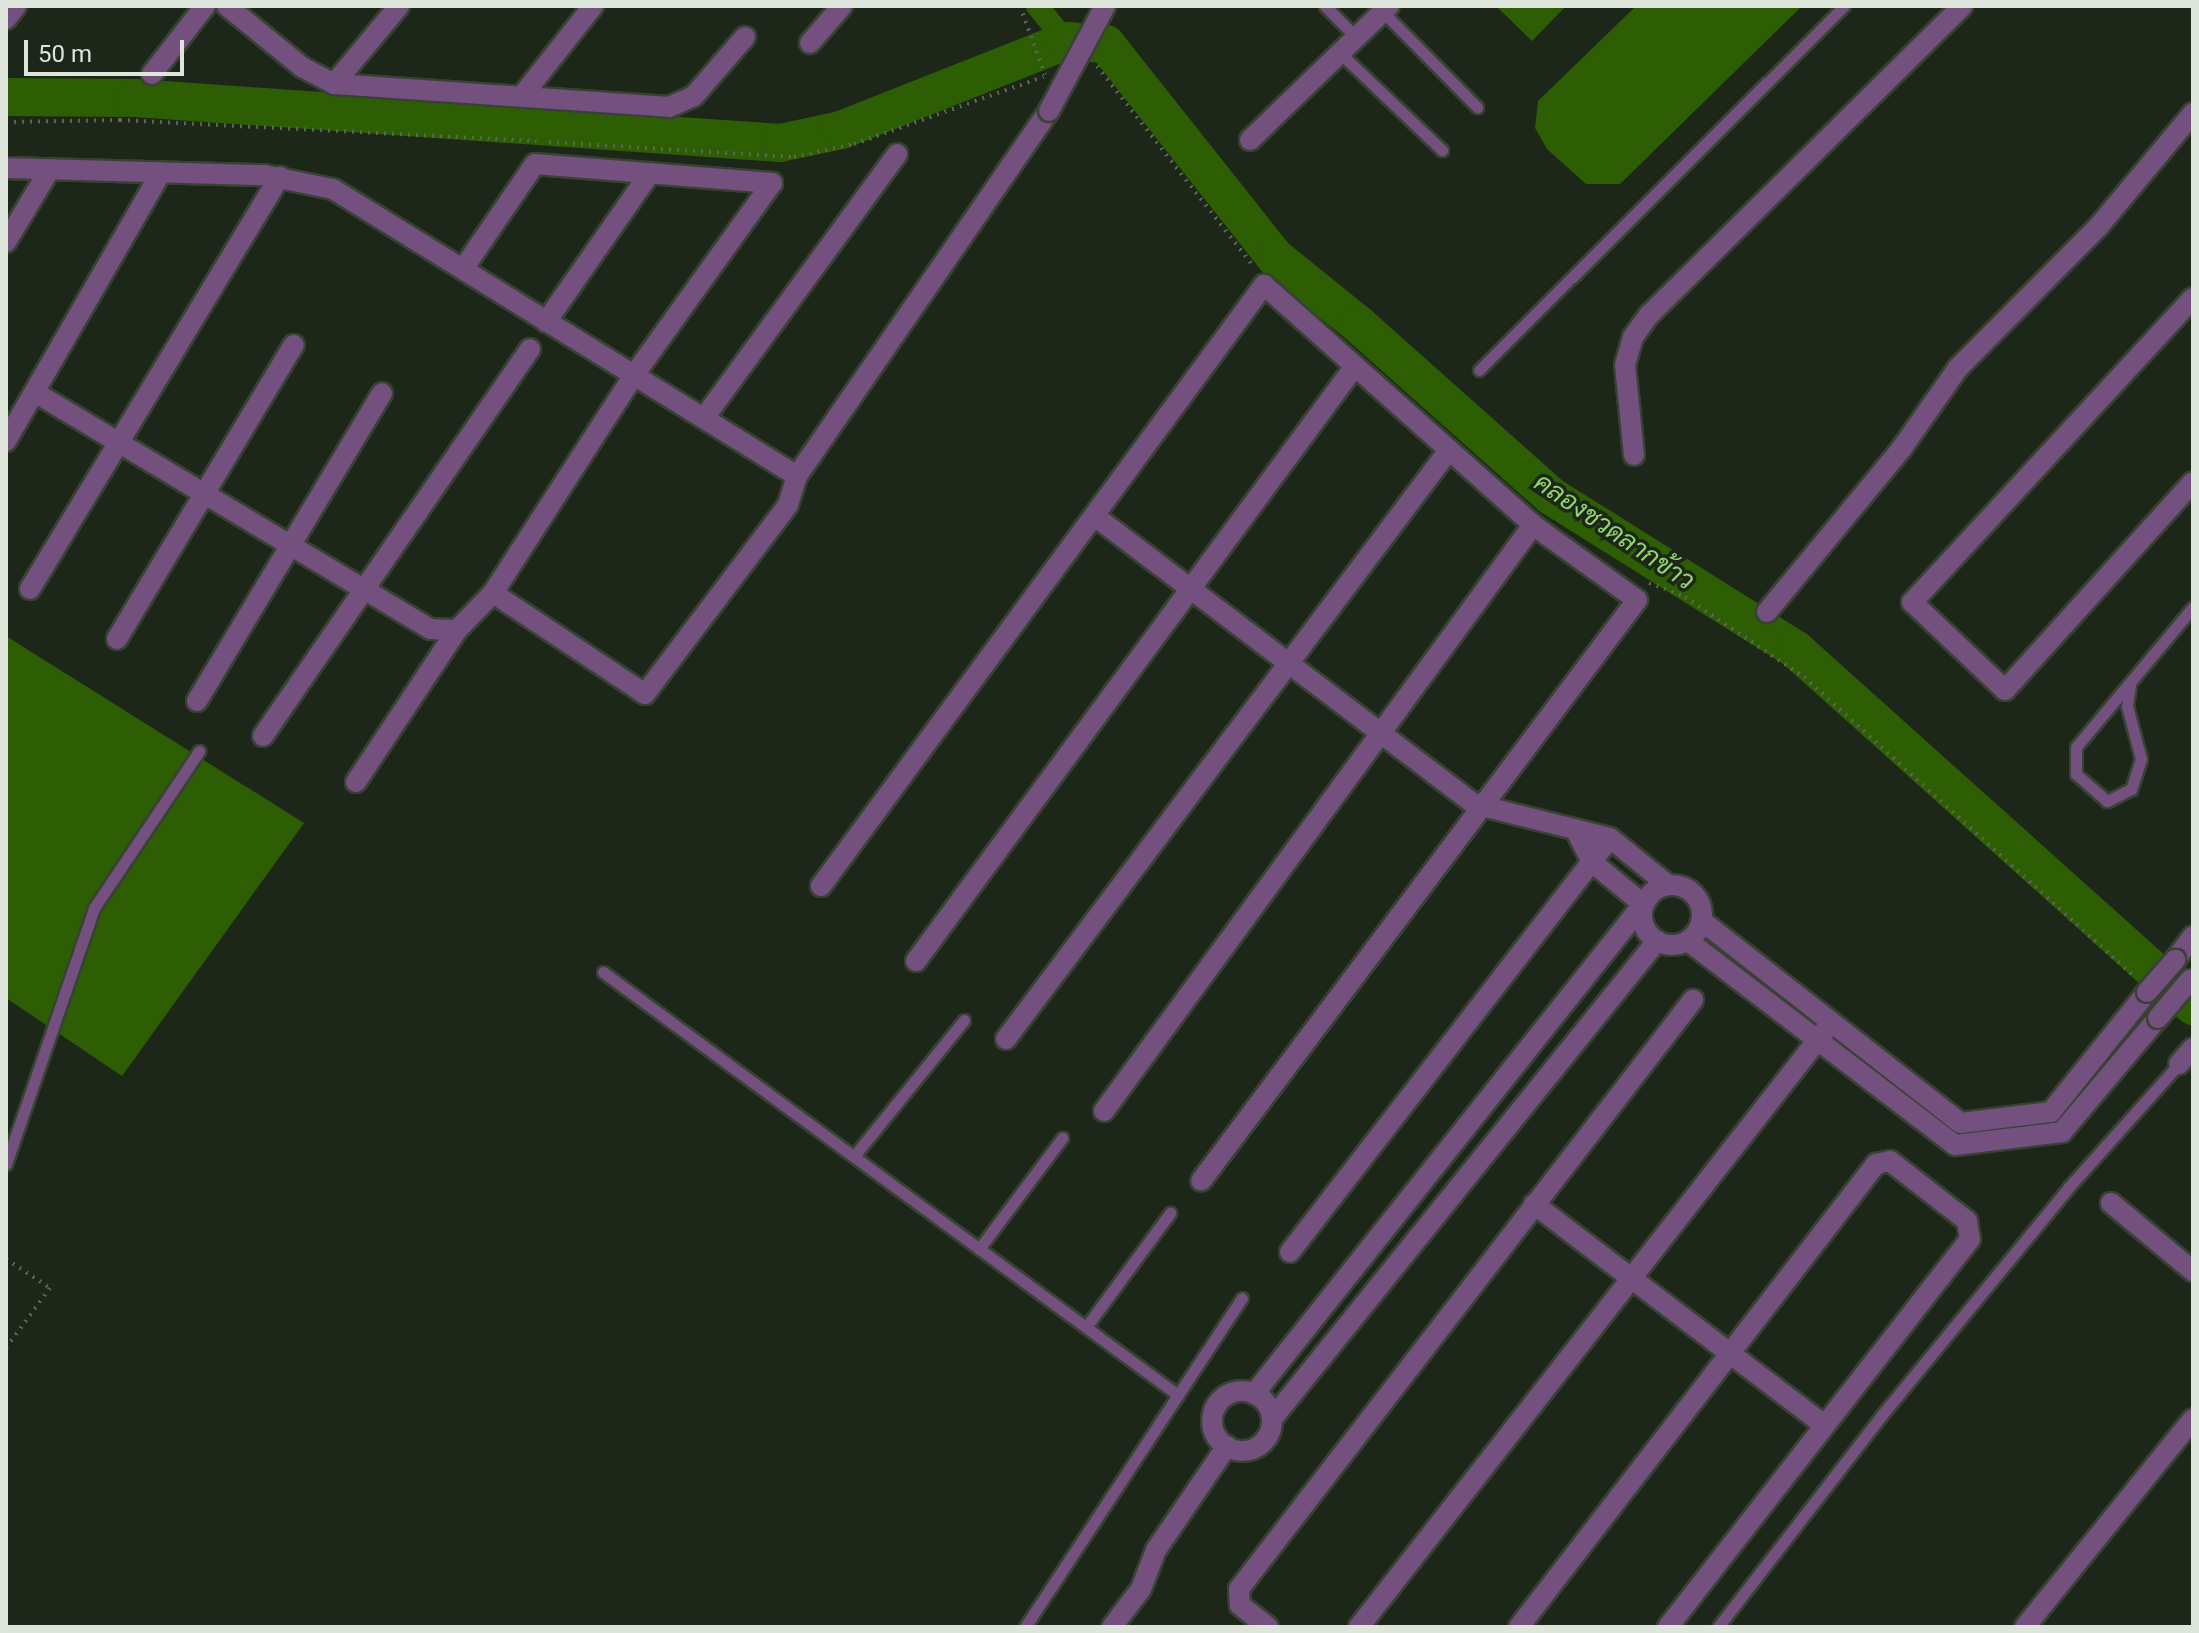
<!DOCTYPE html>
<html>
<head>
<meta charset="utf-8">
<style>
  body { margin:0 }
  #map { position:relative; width:2199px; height:1633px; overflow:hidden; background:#1d2719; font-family:Roboto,Sarabun,sans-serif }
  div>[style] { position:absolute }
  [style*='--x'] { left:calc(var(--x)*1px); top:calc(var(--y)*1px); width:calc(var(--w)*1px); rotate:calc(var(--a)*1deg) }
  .water>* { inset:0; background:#2d5e04 }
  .canal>* { height:22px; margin:-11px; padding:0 11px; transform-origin:11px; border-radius:11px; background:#2d5e04 }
  .river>* { height:38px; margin:-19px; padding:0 19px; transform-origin:19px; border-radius:19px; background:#2d5e04 }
  .path>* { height:4px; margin-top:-2px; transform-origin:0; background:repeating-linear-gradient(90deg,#5b6457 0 2px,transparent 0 8px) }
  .roads { filter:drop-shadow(2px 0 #384234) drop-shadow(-2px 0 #384234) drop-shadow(0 2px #384234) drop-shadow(0 -2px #384234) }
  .service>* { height:11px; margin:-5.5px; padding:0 5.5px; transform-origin:5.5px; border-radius:5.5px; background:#73507e }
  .minor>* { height:20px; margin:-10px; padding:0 10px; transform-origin:10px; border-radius:10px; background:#73507e }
  .minor>.ring { margin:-10px; padding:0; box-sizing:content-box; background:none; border:20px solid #73507e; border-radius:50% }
  .bridges { filter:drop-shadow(2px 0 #384234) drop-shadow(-2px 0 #384234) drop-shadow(0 2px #384234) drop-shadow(0 -2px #384234) }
  .minor-bridge>* { height:20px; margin:-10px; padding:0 10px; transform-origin:10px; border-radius:10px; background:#73507e }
  span { translate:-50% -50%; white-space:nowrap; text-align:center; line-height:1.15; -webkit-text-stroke:7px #1d2719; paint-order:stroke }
  .water-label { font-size:26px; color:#90d46b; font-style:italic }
  .frame { position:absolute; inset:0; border:8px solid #dee5db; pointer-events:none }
  .scale { position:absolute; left:24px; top:40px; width:160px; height:36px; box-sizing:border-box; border:4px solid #dee5db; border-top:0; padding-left:10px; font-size:24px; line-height:28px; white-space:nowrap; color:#dee5db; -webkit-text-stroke:6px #1d2719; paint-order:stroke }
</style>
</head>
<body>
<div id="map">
  <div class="water">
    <div style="clip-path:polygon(1496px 6px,1566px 6px,1532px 41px)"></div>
    <div style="clip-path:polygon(1636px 6px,1802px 6px,1620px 184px,1586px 184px,1547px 149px,1535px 128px,1538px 101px)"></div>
    <div style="clip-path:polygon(6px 636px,304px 823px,122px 1076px,6px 998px)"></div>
  </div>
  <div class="canal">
    <div style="--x:1037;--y:6;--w:45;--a:50.4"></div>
  </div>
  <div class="river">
    <div style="--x:6;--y:97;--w:129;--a:0.4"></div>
    <div style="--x:135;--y:98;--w:647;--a:3.99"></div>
    <div style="--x:780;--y:143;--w:62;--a:-12"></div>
    <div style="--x:841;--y:130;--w:242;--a:-21.6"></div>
    <div style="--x:1066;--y:41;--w:40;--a:4.3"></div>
    <div style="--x:1106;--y:44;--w:272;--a:51.6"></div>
    <div style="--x:1275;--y:257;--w:107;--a:38.9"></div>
    <div style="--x:1358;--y:324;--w:259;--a:41.7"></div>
    <div style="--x:1551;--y:496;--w:288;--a:32.1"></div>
    <div style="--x:1795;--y:649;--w:535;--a:41.89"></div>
  </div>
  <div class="path">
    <div style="--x:1020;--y:6;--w:73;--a:70.1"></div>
    <div style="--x:1097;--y:66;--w:255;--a:52"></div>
    <div style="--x:6;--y:122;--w:114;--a:-1"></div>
    <div style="--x:120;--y:120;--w:417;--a:2.9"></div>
    <div style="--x:549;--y:142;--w:245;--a:3.5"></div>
    <div style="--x:794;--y:157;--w:61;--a:-12.2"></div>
    <div style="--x:854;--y:144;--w:201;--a:-19.5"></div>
    <div style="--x:1649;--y:583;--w:39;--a:21"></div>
    <div style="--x:1685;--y:597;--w:143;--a:33.9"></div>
    <div style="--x:1804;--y:677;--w:445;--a:42.2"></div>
    <div style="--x:6;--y:1259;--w:53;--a:33.4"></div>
    <div style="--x:50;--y:1288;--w:74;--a:126.3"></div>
  </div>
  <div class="roads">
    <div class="service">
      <div style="--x:1325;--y:6;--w:44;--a:45"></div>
      <div style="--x:1383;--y:12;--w:134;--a:45.3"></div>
      <div style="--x:1340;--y:53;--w:141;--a:43.6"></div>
      <div style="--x:1479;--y:370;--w:515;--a:-44.92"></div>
      <div style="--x:2130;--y:685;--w:21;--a:98"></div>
      <div style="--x:2127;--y:706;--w:55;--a:75.2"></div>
      <div style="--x:2141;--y:759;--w:32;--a:108"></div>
      <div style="--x:2131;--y:789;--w:27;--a:153"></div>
      <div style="--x:2107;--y:801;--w:41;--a:-138.9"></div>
      <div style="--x:2076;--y:774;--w:27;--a:-90"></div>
      <div style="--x:2076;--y:747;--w:182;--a:-50.1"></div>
      <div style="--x:603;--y:972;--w:714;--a:36.34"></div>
      <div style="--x:854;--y:1156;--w:175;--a:-51"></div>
      <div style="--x:6;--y:1164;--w:271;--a:-71"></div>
      <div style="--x:94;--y:908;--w:189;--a:-56.2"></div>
      <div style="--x:979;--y:1249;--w:139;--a:-53.2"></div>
      <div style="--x:1086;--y:1327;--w:142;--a:-53.6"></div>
      <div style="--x:1025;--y:1627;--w:394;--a:-56.6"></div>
      <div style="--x:1718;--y:1627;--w:267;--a:-52.3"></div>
      <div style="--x:1881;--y:1416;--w:295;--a:-50.6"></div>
      <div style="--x:2068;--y:1188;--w:166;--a:-48.2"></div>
    </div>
    <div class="minor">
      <div style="--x:227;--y:6;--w:97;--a:39.1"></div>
      <div style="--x:302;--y:67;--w:36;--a:28"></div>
      <div style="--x:334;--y:84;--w:336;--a:3.9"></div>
      <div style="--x:669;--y:107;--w:27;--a:-24"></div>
      <div style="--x:694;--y:96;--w:78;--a:-49.2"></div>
      <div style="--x:6;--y:19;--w:16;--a:-52"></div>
      <div style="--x:810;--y:43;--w:49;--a:-49.1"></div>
      <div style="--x:152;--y:74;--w:86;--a:-52.1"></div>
      <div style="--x:334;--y:84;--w:102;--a:-50.2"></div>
      <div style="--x:522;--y:96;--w:115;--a:-51.7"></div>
      <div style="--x:1250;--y:140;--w:193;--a:-44"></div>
      <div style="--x:6;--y:168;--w:258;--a:1.6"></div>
      <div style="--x:264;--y:175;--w:70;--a:11.5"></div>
      <div style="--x:333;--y:189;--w:546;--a:31.74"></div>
      <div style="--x:797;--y:476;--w:444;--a:-55.4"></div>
      <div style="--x:6;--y:242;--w:85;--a:-58.9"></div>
      <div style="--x:463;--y:269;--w:127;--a:-55.6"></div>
      <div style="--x:535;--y:164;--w:238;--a:4.6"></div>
      <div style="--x:772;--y:183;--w:236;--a:125.7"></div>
      <div style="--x:634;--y:375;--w:260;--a:122.9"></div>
      <div style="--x:2193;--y:298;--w:414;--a:132.7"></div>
      <div style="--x:1912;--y:602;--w:128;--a:43.4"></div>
      <div style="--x:2005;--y:690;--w:280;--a:-47.9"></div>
      <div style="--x:546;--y:322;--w:182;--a:-55.1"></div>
      <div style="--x:36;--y:393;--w:459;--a:30.9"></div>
      <div style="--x:430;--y:629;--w:27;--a:2"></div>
      <div style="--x:457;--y:630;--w:52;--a:-45.8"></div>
      <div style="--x:493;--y:593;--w:182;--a:33.6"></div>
      <div style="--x:645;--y:694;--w:237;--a:-52.9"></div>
      <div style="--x:788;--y:505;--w:30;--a:-73"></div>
      <div style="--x:704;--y:418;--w:327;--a:-53.8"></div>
      <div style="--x:6;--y:441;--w:310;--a:-60"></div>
      <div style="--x:1634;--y:455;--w:90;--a:-95.7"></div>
      <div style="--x:1625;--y:365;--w:29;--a:-74"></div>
      <div style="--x:1633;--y:337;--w:27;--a:-54"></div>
      <div style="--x:1649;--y:315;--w:440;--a:-44.6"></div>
      <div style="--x:1096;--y:517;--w:475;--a:37.2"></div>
      <div style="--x:1474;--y:804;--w:140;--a:14"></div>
      <div style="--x:1610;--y:838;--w:75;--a:39"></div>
      <div style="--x:30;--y:589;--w:482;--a:-58.8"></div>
      <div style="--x:1767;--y:612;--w:212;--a:-50.5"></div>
      <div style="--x:1902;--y:448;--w:98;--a:-55"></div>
      <div style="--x:1958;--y:368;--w:200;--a:-45.2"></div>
      <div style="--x:2099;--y:226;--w:147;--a:-50.2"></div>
      <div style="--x:117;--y:639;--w:343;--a:-59"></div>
      <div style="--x:197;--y:701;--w:359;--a:-59"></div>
      <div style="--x:263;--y:736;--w:470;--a:-55.4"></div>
      <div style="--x:356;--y:782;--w:182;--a:-56.4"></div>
      <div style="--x:1575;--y:829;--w:37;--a:63"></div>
      <div style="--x:1592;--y:862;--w:66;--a:39.5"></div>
      <div class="ring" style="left:1642px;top:885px;width:40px;height:40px"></div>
      <div style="--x:821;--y:886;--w:747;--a:-53.61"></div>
      <div style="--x:1264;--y:285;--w:361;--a:41.7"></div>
      <div style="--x:1533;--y:525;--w:128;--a:35.8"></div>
      <div style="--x:1637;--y:600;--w:726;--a:126.89"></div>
      <div style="--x:1702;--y:921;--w:328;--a:38"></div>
      <div style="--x:1961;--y:1123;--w:91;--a:-7"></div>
      <div style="--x:2051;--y:1112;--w:154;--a:-51.3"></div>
      <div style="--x:1688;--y:941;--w:336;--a:37.4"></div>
      <div style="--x:1955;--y:1145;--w:108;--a:-6.9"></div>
      <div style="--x:2062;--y:1132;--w:149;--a:-49.9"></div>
      <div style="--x:2175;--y:960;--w:30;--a:-53"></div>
      <div style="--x:916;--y:961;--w:739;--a:-53.58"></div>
      <div style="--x:1006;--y:1039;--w:737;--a:-53.05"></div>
      <div style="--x:2179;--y:1064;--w:21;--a:-49"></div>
      <div style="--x:1104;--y:1111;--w:726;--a:-53.79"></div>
      <div style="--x:2111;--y:1203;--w:107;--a:39.7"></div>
      <div style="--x:1534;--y:1204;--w:365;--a:37.3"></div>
      <div style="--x:1290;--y:1252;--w:523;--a:-52.3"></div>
      <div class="ring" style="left:1212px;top:1391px;width:40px;height:40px"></div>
      <div style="--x:1254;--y:1394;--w:633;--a:-51.54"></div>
      <div style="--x:1272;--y:1419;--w:614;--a:-51.15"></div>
      <div style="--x:1112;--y:1627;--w:48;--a:-52.7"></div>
      <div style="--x:1141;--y:1589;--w:42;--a:-69"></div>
      <div style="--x:1156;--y:1550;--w:126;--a:-55.7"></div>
      <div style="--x:1268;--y:1627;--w:36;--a:-142"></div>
      <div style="--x:1240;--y:1605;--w:16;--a:-94"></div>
      <div style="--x:1239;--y:1589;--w:744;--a:-52.38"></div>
      <div style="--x:1359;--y:1627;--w:765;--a:-52.01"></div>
      <div style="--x:1519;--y:1627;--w:585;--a:-52.37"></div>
      <div style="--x:1876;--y:1164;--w:14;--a:-12"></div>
      <div style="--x:1890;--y:1161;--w:98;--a:37.9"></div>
      <div style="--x:1967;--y:1221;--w:18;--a:81"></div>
      <div style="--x:1970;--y:1239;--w:492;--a:127.9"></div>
      <div style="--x:2025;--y:1627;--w:267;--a:-51.1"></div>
    </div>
  </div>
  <div class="bridges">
    <div class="minor-bridge">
      <div style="--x:1049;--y:111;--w:119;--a:-61.9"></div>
      <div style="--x:2147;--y:992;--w:43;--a:-48.8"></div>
      <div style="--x:2158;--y:1018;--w:50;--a:-49.9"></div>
    </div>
  </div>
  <div class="water-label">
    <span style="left:1614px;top:532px;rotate:34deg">คลองชวดลากข้าว</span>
  </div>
  <div class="frame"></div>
  <div class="scale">50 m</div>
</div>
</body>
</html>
